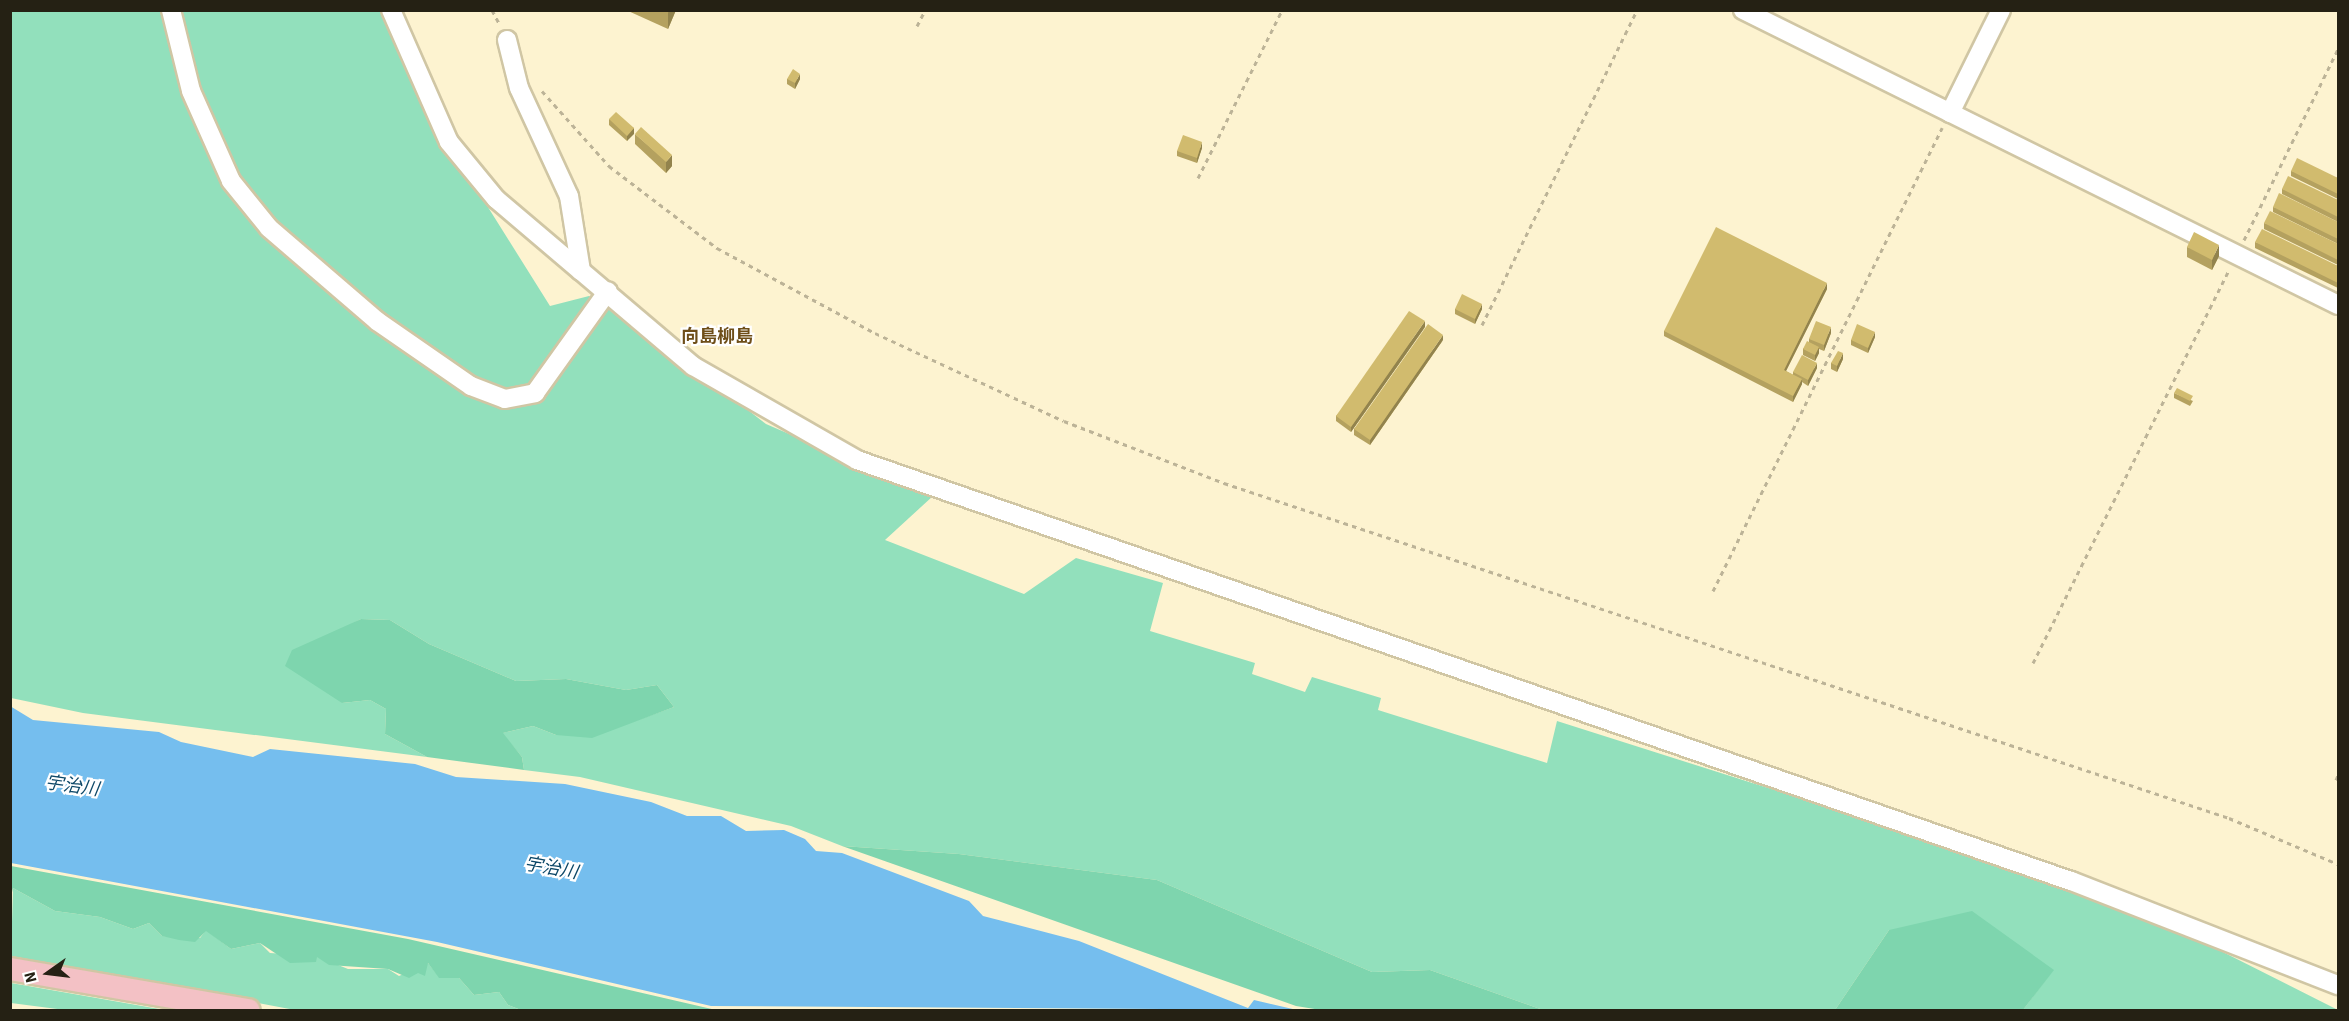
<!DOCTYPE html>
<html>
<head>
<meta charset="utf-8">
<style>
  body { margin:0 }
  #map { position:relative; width:2349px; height:1021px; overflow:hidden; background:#fdf3d0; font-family:"Source Sans 3","Noto Sans JP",sans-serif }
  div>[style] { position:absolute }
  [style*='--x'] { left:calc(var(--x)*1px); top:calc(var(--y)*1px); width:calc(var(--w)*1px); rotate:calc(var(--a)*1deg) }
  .green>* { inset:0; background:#92e0bc }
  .forest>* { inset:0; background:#7ed5ae }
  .water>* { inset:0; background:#75beee }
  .path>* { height:3px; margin-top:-1.5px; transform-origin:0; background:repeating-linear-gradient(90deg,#bcb397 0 4.5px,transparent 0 9px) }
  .roads { filter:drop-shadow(2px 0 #d0c6a4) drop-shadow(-2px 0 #d0c6a4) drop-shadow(0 2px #d0c6a4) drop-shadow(0 -2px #d0c6a4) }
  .minor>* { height:18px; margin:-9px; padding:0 9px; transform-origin:9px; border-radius:9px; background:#fff }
  .major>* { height:22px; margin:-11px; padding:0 11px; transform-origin:11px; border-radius:11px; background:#f3c1c5 }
  .wall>* { inset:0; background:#b4a15f }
  .shaded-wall>* { inset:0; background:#92834d }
  .building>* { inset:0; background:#d1bb6e }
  span { translate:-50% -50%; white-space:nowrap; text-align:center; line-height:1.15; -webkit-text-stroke:4.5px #fff; paint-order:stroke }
  .neighbourhood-label { font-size:18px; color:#6e4e19; font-weight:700 }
  .water-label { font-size:18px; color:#0d4868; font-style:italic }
  .frame { position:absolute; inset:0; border:12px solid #252114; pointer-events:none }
  .north { position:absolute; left:18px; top:943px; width:60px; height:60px; -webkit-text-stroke:4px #fff; paint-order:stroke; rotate:256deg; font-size:16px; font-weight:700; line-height:24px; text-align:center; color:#252114 }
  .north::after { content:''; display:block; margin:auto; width:21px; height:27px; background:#252114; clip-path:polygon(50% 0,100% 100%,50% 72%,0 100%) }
</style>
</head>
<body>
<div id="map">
  <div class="green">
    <div style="clip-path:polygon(10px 11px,383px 11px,417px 94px,550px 306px,589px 296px,614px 306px,766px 424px,933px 496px,885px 540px,1024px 594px,1076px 558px,1163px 583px,1150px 631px,1255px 663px,1252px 674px,1305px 692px,1312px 677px,1381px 698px,1378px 710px,1547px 763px,1557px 721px,2004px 863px,2201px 941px,2338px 1010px,2023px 1010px,2053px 970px,1889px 930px,1835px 1010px,1543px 1010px,1430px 970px,1372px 972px,1157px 880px,959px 854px,842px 846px,791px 826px,580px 777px,524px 770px,522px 757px,502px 733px,533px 726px,556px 735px,635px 721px,674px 707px,657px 685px,626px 690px,566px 679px,516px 681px,429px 644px,390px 620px,361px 619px,331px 635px,342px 703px,370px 700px,386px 709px,385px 734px,427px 757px,83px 713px,11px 698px)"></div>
    <div style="clip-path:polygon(13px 888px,55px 911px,100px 917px,133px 929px,149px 923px,162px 936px,200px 938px,206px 930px,231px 949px,260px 943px,270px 953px,316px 956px,348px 969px,388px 969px,399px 976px,428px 963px,440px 978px,459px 978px,474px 995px,499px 992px,508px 1005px,521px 1010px,295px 1010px,11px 956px)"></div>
    <div style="clip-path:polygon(10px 983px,11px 983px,165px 1010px,65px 1010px,11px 1003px)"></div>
  </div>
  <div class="forest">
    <div style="clip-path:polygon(361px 619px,390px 620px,429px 644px,516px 681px,566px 679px,626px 690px,657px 685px,674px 707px,592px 738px,556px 735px,533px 726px,503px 733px,522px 757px,524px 770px,427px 757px,385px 734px,386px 709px,370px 700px,342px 703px,285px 666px,292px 650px)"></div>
    <div style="clip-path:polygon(842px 846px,959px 854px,1157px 880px,1372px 972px,1430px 970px,1543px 1010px,1321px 1010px,1296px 1006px)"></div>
    <div style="clip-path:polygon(11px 866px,408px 939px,716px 1010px,521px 1010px,508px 1005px,499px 992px,474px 995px,459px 978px,439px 978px,428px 963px,425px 976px,418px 973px,409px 978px,388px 969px,329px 965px,317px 957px,316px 962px,290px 963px,260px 943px,231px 949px,206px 931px,195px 942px,179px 940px,162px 936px,149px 923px,133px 929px,100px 917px,55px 911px,13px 888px,11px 897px)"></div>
    <div style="clip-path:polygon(1972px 911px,2054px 970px,2023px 1010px,1835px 1010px,1889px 930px)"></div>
  </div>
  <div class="water">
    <div style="clip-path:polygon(10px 706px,33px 720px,159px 732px,181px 742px,253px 757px,270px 749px,415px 764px,456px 777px,565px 784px,651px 802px,687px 816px,721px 816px,746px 831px,784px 830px,805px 839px,816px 851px,842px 853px,969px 901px,983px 916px,1079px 941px,1248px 1008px,1254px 1000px,1297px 1010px,711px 1006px,437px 942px,11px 863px)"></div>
  </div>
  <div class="path">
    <div style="--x:492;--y:10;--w:17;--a:62"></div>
    <div style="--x:917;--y:26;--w:18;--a:-63"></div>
    <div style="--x:542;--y:91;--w:101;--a:48.2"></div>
    <div style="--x:609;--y:166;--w:136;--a:37.2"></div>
    <div style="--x:717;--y:248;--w:179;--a:28.3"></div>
    <div style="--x:875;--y:333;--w:208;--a:25"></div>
    <div style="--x:1064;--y:421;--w:172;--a:21.2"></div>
    <div style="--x:1224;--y:483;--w:1059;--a:18.43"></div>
    <div style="--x:2229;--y:818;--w:118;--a:22.9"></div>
    <div style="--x:1198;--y:178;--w:188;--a:-63.4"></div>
    <div style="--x:2244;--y:240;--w:213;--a:-63.8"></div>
    <div style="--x:1482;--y:325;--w:351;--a:-63.8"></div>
    <div style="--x:1713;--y:591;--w:517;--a:-63.68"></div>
    <div style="--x:2033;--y:663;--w:439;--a:-63.5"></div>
    <div style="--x:2336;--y:780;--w:5;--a:-68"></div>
  </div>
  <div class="roads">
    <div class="minor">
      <div style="--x:171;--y:10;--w:83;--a:76.1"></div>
      <div style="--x:191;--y:91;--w:98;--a:66"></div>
      <div style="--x:231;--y:181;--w:60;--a:51"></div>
      <div style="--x:269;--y:228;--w:143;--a:40.7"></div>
      <div style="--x:377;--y:321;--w:114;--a:34.7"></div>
      <div style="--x:471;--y:386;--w:36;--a:21"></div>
      <div style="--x:505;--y:399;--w:31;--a:-11"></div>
      <div style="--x:535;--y:393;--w:125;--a:-54.4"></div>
      <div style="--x:391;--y:10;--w:144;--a:66.3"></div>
      <div style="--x:449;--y:142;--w:74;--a:50.5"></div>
      <div style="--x:496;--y:199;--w:111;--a:40.3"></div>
      <div style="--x:1743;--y:10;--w:664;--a:26.37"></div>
      <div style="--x:507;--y:40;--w:49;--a:76"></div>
      <div style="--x:519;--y:88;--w:119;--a:65.2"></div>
      <div style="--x:569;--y:196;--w:76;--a:80.9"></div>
      <div style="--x:581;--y:271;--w:147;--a:40.3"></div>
      <div style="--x:693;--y:366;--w:189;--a:29.8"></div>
      <div style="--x:857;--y:460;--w:1285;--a:19.13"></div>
      <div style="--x:2071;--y:881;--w:287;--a:21.3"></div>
      <div style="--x:1950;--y:113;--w:115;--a:-63.7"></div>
    </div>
    <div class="major">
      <div style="--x:10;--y:969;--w:242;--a:9.8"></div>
    </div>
  </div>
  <div class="wall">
    <div style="clip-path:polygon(626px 10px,676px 10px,668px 29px)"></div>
    <div style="clip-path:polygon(787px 79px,800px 79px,795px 89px,787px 84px)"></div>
    <div style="clip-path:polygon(609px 119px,634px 128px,627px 141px,609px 125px)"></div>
    <div style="clip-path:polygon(635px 134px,672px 166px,666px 173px,635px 144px)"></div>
    <div style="clip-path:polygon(1202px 148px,1197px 163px,1177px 156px,1177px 151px)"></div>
    <div style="clip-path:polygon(2291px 171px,2338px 178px,2338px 199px,2291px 176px)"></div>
    <div style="clip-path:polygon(2282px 189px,2338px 200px,2338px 222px,2282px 194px)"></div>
    <div style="clip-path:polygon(2273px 207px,2338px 222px,2338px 244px,2273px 212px)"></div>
    <div style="clip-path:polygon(2264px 223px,2338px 244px,2338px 265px,2264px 229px)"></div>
    <div style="clip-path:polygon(2255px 242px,2338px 266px,2338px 288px,2255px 248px)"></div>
    <div style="clip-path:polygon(2187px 247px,2219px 256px,2212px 270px,2187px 257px)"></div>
    <div style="clip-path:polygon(1827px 289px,1786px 371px,1793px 375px,1793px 372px,1817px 368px,1808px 386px,1802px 382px,1802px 384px,1793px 402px,1664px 336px,1664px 331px)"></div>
    <div style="clip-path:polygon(1455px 309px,1482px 309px,1475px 324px,1455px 314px)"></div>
    <div style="clip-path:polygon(1425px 327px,1351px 432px,1336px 421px,1336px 416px)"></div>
    <div style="clip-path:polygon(1831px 333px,1824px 351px,1819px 349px,1819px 353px,1815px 361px,1803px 355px,1803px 349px,1809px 342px,1809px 339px)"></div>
    <div style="clip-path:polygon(1875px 337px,1868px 353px,1851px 345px,1851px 340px)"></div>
    <div style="clip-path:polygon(1443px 340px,1370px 445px,1354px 435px,1354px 429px)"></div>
    <div style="clip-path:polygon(1843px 359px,1837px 372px,1831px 369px,1831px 363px)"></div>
    <div style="clip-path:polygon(2174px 393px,2193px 401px,2190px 406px,2174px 398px)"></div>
  </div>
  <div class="shaded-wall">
    <div style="clip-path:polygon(669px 10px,676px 10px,668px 29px,668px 13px)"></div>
    <div style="clip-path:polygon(800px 74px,800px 79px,795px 89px,795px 83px)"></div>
    <div style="clip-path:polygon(634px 128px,634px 134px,627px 141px,627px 136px)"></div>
    <div style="clip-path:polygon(1202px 142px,1202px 148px,1197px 163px,1197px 158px)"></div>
    <div style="clip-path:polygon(672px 155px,672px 166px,666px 173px,666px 162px)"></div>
    <div style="clip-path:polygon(2219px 245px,2219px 256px,2212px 270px,2212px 260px)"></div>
    <div style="clip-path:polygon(1827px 283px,1827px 289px,1784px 375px,1784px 370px)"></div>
    <div style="clip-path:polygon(1482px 304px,1482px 309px,1475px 324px,1475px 319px)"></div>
    <div style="clip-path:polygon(1425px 321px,1425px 327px,1351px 432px,1351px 427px)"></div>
    <div style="clip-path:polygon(1831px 327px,1831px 333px,1824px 351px,1824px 345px)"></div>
    <div style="clip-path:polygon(1875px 332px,1875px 337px,1868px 353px,1868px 348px)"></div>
    <div style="clip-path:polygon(1443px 335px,1443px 340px,1370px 445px,1370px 440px)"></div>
    <div style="clip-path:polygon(1819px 347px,1819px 353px,1815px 361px,1815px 355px)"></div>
    <div style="clip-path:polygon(1843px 353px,1843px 359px,1837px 372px,1837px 366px)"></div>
    <div style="clip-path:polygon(1817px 363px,1817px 368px,1808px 386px,1808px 380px)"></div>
    <div style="clip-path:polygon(1802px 379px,1802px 384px,1793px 402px,1793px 396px)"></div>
  </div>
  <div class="building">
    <div style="clip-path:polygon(793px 69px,800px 74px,795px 83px,787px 79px)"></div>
    <div style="clip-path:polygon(616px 112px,634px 128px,627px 136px,609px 119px)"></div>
    <div style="clip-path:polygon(641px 127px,672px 155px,666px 162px,635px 134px)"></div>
    <div style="clip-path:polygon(1183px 135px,1202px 142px,1197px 158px,1177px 151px)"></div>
    <div style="clip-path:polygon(2297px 158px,2338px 178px,2338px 194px,2291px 171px)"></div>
    <div style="clip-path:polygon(2288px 176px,2338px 200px,2338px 217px,2282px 189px)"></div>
    <div style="clip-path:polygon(2279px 193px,2338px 222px,2338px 239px,2273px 207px)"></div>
    <div style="clip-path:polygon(2270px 211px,2338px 244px,2338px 260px,2264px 223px)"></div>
    <div style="clip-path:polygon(1716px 227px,1827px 283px,1784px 370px,1802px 379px,1793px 396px,1664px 331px)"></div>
    <div style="clip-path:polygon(2262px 229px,2338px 266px,2338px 283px,2255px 242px)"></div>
    <div style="clip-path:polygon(2194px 232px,2219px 245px,2212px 260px,2187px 247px)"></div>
    <div style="clip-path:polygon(1462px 294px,1482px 304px,1475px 319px,1455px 309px)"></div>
    <div style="clip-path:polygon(1409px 311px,1425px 321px,1351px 427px,1336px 416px)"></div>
    <div style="clip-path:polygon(1816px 321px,1831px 327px,1824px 345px,1809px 339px)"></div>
    <div style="clip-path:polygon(1428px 324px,1443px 335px,1370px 440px,1354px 429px)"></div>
    <div style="clip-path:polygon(1857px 324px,1875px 332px,1868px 348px,1851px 340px)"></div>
    <div style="clip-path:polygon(1807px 341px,1819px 347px,1815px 355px,1803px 349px)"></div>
    <div style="clip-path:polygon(1838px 351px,1843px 353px,1837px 366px,1831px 363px)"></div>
    <div style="clip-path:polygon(1802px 355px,1817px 363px,1808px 380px,1793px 372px)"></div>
    <div style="clip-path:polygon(2177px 388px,2193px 396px,2190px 401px,2174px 393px)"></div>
  </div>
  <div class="neighbourhood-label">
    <span style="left:717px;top:337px">向島柳島</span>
  </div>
  <div class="water-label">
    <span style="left:72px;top:787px;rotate:8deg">宇治川</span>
    <span style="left:551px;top:869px;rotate:10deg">宇治川</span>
  </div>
  <div class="frame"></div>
  <div class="north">N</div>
</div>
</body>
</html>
